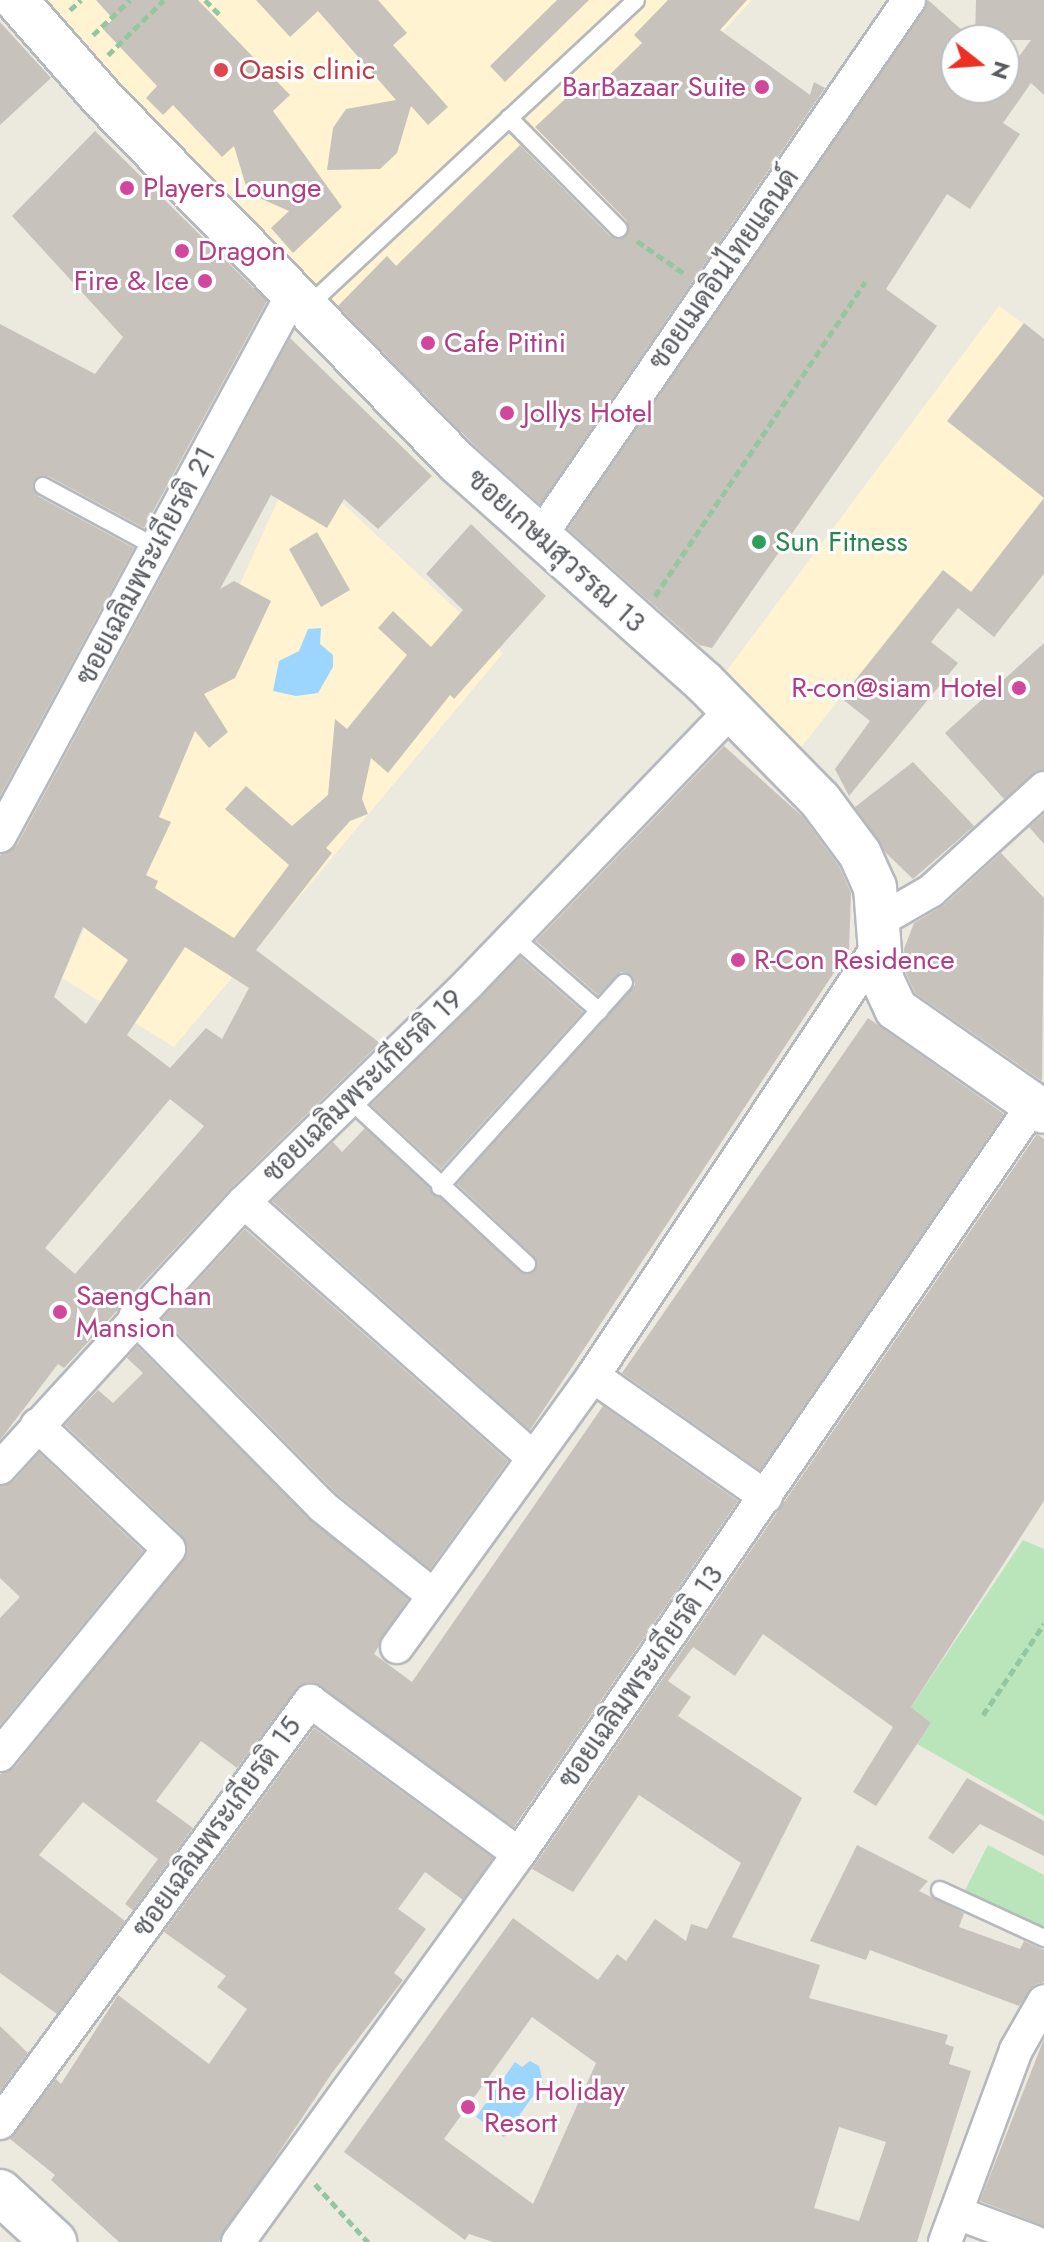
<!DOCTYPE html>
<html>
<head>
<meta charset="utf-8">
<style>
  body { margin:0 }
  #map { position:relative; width:1044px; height:2242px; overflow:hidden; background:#ece9df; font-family:Jost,Sarabun,sans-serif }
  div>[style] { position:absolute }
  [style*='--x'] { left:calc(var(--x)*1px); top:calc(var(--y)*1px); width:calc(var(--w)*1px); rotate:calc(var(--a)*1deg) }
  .commercial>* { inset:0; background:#fff3d1 }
  .green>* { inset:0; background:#bae5ba }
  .water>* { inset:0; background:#9cd6ff }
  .building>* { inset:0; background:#c7c3bc }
  .path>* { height:5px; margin-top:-2.5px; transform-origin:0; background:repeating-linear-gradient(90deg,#93c6a1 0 8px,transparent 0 12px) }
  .roads { filter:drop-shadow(2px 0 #b5b8bd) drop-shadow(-2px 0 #b5b8bd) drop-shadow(0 2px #b5b8bd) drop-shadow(0 -2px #b5b8bd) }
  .service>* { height:16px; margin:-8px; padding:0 8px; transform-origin:8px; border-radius:8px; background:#fff }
  .minor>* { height:32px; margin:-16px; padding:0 16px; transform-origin:16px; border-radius:16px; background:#fff }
  .tertiary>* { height:42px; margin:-21px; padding:0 21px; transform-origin:21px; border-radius:21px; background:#fff }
  .secondary>* { height:44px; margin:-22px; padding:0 22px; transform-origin:22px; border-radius:22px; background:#fff }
  .dots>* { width:22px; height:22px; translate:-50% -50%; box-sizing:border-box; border:4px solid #fff; border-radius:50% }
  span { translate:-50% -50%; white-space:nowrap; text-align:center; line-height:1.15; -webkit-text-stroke:6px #fff; paint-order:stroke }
  .health-label { font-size:28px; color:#be3a42 }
  .left { translate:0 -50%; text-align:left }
  .hotel-label { font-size:28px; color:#b23c85 }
  .right { translate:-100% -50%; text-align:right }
  .street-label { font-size:28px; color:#585c61 }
  .leisure-label { font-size:28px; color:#27864d }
  .north { position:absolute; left:940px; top:24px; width:80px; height:80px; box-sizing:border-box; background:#fff; border:2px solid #bcbec0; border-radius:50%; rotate:107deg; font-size:22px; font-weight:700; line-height:32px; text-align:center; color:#585c61 }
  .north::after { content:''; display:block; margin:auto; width:28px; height:36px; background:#ee2f23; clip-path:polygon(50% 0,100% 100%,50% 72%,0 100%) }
</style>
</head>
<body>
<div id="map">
  <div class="commercial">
    <div style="clip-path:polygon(45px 0,752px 0,679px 79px,622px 251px,504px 372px,387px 256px,334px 310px,297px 277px)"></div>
    <div style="clip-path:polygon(999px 306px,1044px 339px,1044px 574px,1008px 620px,943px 570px,797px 752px,722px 677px)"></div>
    <div style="clip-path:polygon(296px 460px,503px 653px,174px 1047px,62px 978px)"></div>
  </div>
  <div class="green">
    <div style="clip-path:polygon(1023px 1540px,1044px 1549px,1044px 1816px,917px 1744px,931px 1723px,911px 1707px)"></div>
    <div style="clip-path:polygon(988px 1845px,1044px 1875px,1044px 1928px,963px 1894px)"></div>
  </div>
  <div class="water">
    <div style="clip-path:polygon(321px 628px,320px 644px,333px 655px,333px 667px,318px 693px,296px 696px,273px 691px,279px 661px,299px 651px,308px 629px)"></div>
    <div style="clip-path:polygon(530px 2061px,539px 2066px,543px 2082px,504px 2137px,476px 2117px,515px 2062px,522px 2067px)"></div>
  </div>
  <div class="building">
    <div style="clip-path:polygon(96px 0,198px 0,290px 95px,273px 111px,342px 207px,293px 253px,271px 228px,289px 211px,255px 196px,246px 186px,234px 146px,222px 157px,173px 105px,163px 115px,146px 98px,157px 86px,103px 29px,113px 19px)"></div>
    <div style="clip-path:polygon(256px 0,378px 0,407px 33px,393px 45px,448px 107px,428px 125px,411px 106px,397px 153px,380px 169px,327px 170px,333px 128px,346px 109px,396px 100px,318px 11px,290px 37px)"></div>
    <div style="clip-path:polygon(557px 0,589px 0,505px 82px,490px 66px)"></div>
    <div style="clip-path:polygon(668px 0,747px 0,720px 30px,810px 95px,814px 82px,825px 88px,540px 504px,475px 446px,338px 306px,387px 256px,396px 266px,520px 145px,611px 237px,626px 237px,627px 221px,535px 127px,578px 87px,587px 97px,642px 43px,634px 35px)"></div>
    <div style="clip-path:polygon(928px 0,973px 40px,956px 40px,956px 88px,1004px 88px,1004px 77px,1031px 40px,975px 40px,976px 0,1044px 0,1044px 95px,1031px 83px,1003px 123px,1020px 134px,970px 209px,947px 194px,886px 289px,937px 326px,712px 648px,699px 645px,568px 529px)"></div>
    <div style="clip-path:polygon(0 22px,51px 78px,0 125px)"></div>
    <div style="clip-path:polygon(95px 131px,267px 301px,144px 528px,48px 476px,33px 482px,38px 496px,134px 548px,0 796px,0 324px,95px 374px,123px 337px,12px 216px)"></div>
    <div style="clip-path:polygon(1024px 323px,1044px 339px,1044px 498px,947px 421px)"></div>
    <div style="clip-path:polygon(evenodd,290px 338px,432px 476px,378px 529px,344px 499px,327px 528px,271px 495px,220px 589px,234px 581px,271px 601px,235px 678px,204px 694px,228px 732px,209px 748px,195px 731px,159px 817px,171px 822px,146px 875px,158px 881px,155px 888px,234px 938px,289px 865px,225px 809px,246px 786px,292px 826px,328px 795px,335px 719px,347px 729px,407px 655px,378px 628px,393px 611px,431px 647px,463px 610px,426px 574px,471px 524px,546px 596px,454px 699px,450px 695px,388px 773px,371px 758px,362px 799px,368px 814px,350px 821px,326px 848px,332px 853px,256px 950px,380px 1043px,231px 1188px,64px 1368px,58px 1364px,0 1440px,0 855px,17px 845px,290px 338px,83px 927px,128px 960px,86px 1024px,54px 997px,83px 927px,290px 338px,185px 947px,249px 988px,222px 1039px,206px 1028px,170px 1068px,127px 1035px,185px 947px,290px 338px,170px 1099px,204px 1126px,75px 1274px,45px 1248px,170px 1099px)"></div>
    <div style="clip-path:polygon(1044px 498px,1044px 574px,994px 637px,958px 608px,931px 642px,958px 663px,849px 796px,835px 769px,870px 721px,841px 698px,943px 570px,971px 592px)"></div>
    <div style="clip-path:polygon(317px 532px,350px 590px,321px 607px,289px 549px)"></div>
    <div style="clip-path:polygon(1044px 643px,1044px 770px,1004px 799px,945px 733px)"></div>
    <div style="clip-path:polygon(724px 746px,803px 817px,839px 866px,851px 893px,849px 950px,530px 1430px,272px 1201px,333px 1142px,342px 1152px,365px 1128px,520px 1272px,534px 1272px,534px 1256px,457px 1184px,635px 985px,632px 975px,621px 972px,598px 995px,536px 941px)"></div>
    <div style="clip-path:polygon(913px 762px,974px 826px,913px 879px,886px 853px,855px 807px)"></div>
    <div style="clip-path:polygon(1044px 814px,1044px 844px,1029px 827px)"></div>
    <div style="clip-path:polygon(1001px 853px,1044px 898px,1042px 1081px,915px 993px,906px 973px,904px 949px,914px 923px,944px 905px)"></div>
    <div style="clip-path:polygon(520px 957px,583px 1012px,441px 1169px,371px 1105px)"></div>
    <div style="clip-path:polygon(868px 1018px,1004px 1114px,760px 1470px,622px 1373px)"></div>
    <div style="clip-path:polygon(evenodd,1037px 1134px,1044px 1139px,1044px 1501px,911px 1707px,931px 1723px,876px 1806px,853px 1792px,893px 1727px,763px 1634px,735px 1676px,693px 1647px,668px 1681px,691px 1697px,678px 1716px,802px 1798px,732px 1937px,820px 1965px,809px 1998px,948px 2035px,945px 2044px,954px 2047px,949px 2064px,971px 2071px,917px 2242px,493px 2242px,469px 2234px,465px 2240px,344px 2152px,513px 1918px,598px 1980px,617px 1954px,626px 1961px,655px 1919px,686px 1941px,691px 1924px,707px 1929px,741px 1863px,639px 1795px,573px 1892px,532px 1869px,1037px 1134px,532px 2017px,596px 2063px,533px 2204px,444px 2139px,532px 2017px,1037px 1134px,839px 2127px,886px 2142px,859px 2221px,814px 2208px,839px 2127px)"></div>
    <div style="clip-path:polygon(245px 1229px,508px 1461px,430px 1569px,336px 1493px,163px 1318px)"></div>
    <div style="clip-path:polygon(137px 1346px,310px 1520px,408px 1599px,374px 1654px,412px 1682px,603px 1406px,738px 1501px,514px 1827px,311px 1682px,295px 1690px,237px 1768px,201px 1741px,156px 1801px,193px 1828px,133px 1910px,125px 1904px,158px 1859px,83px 1802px,39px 1855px,125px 1921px,57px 2014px,0 1973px,0 1774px,15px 1767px,187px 1553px,182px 1535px,65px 1425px,98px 1390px,113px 1403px,143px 1373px,127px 1358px)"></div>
    <div style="clip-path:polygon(39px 1453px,143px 1551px,0 1725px,0 1618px,20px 1597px,0 1578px,0 1486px,14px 1481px)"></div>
    <div style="clip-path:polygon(314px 1728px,493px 1858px,463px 1900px,425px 1872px,398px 1909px,426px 1929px,394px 1973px,403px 1980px,332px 2073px,219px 2242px,119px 2242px,51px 2180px,55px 2175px,10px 2139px,56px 2079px,61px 2084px,118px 1995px,209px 2064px,247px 2009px,217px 1987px,226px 1976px,164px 1932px)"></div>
    <div style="clip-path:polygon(967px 1778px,1044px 1821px,1044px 1856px,980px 1824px,953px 1854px,928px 1838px)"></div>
    <div style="clip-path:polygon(857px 1845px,928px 1881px,919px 1891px,964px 1913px,959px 1927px,1020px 1949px,1024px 1941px,1044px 1950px,1044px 1982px,1034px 1985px,1019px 2006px,870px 1950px,866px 1960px,810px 1941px)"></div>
    <div style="clip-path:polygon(0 2026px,28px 2053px,0 2091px)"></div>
    <div style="clip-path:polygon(1044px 2039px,1044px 2226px,980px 2201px)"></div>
  </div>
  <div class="path">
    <div style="--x:205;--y:0;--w:23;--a:45"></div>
    <div style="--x:70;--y:10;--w:15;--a:-42"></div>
    <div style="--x:93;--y:35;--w:51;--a:-43.4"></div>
    <div style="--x:108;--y:55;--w:78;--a:-44.5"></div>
    <div style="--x:637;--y:241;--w:58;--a:34.5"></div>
    <div style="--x:655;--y:596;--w:378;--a:-56.2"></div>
    <div style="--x:983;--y:1715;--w:110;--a:-56.2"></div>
    <div style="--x:315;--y:2184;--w:79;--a:47.6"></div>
  </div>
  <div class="roads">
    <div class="service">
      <div style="--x:509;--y:118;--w:156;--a:45.3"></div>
      <div style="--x:306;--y:308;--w:451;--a:-43"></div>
      <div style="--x:43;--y:486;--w:128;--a:28.4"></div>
      <div style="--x:514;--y:937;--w:113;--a:41"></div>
      <div style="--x:351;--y:1101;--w:240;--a:42.8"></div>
      <div style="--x:440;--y:1187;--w:275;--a:-48"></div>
      <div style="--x:940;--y:1890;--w:115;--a:24.8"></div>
    </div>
    <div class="minor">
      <div style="--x:539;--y:538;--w:653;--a:-55.48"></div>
      <div style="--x:0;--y:836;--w:615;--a:-61.64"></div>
      <div style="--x:879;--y:921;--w:60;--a:-30"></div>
      <div style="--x:931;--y:891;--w:153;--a:-42.3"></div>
      <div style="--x:244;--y:1202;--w:386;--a:41.5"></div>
      <div style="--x:135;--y:1317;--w:267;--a:45.3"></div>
      <div style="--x:323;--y:1507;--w:141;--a:38.7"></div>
      <div style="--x:593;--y:1376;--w:211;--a:35"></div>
      <div style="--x:0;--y:1468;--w:361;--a:-47.5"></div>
      <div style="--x:244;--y:1202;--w:313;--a:-44.2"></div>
      <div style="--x:468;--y:984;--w:380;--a:-46.1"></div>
      <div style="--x:397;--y:1647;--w:334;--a:-54.1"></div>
      <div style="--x:593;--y:1376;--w:522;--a:-56.4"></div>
      <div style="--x:0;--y:1755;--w:266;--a:-50.6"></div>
      <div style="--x:169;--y:1549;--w:181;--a:-136.8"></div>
      <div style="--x:0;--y:2123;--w:524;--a:-53.7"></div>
      <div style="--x:310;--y:1701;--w:259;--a:36.2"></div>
      <div style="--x:957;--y:2213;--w:83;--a:20.4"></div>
      <div style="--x:238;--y:2242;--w:479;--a:-54.1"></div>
      <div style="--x:519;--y:1854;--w:908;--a:-55.54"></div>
      <div style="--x:945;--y:2242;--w:205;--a:-69.7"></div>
      <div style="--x:1016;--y:2050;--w:56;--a:-60.3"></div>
    </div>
    <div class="tertiary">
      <div style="--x:16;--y:0;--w:132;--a:48.7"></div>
      <div style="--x:103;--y:99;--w:508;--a:45.72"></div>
      <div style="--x:458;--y:463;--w:328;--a:41.7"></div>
      <div style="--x:703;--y:681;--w:167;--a:45.5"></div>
      <div style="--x:820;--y:800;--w:67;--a:53.5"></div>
      <div style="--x:860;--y:854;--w:36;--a:66"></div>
      <div style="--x:875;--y:887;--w:92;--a:85.6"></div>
      <div style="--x:882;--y:979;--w:33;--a:65"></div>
      <div style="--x:896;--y:1009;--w:180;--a:34.8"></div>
    </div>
    <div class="secondary">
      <div style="--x:0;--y:2192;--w:74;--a:42.8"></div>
    </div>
  </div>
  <div class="dots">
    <div style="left:221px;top:70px;background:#e0444e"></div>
    <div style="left:762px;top:87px;background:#d1479c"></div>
    <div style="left:127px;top:188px;background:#d1479c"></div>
    <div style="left:182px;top:251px;background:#d1479c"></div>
    <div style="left:205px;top:281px;background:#d1479c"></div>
    <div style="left:428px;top:343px;background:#d1479c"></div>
    <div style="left:507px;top:413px;background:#d1479c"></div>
    <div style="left:759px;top:542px;background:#2e9e5b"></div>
    <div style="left:1019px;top:688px;background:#d1479c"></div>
    <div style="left:738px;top:960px;background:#d1479c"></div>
    <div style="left:60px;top:1312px;background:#d1479c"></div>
    <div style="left:468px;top:2107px;background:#d1479c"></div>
  </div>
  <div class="health-label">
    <span class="left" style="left:239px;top:70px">Oasis clinic</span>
  </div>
  <div class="hotel-label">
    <span class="right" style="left:746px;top:87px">BarBazaar Suite</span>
    <span class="left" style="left:143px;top:188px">Players Lounge</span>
    <span class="left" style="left:198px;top:251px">Dragon</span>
    <span class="right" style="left:189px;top:281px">Fire &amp; Ice</span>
    <span class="left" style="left:444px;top:343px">Cafe Pitini</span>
    <span class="left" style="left:523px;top:413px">Jollys Hotel</span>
    <span class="right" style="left:1003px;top:688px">R-con@siam Hotel</span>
    <span class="left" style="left:754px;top:960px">R-Con Residence</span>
    <span class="left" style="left:76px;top:1312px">SaengChan<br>Mansion</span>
    <span class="left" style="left:484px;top:2107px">The Holiday<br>Resort</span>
  </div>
  <div class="street-label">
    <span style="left:724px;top:269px;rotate:-55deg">ซอยเมดอินไทยแลนด์</span>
    <span style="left:556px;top:551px;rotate:42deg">ซอยเกษมสุวรรณ 13</span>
    <span style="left:146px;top:566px;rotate:-62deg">ซอยเฉลิมพระเกียรติ 21</span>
    <span style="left:363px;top:1086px;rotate:-44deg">ซอยเฉลิมพระเกียรติ 19</span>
    <span style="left:641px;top:1677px;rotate:-55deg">ซอยเฉลิมพระเกียรติ 13</span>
    <span style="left:217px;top:1827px;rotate:-54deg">ซอยเฉลิมพระเกียรติ 15</span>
  </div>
  <div class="leisure-label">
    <span class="left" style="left:775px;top:542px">Sun Fitness</span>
  </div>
  <div class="north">N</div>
</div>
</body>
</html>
